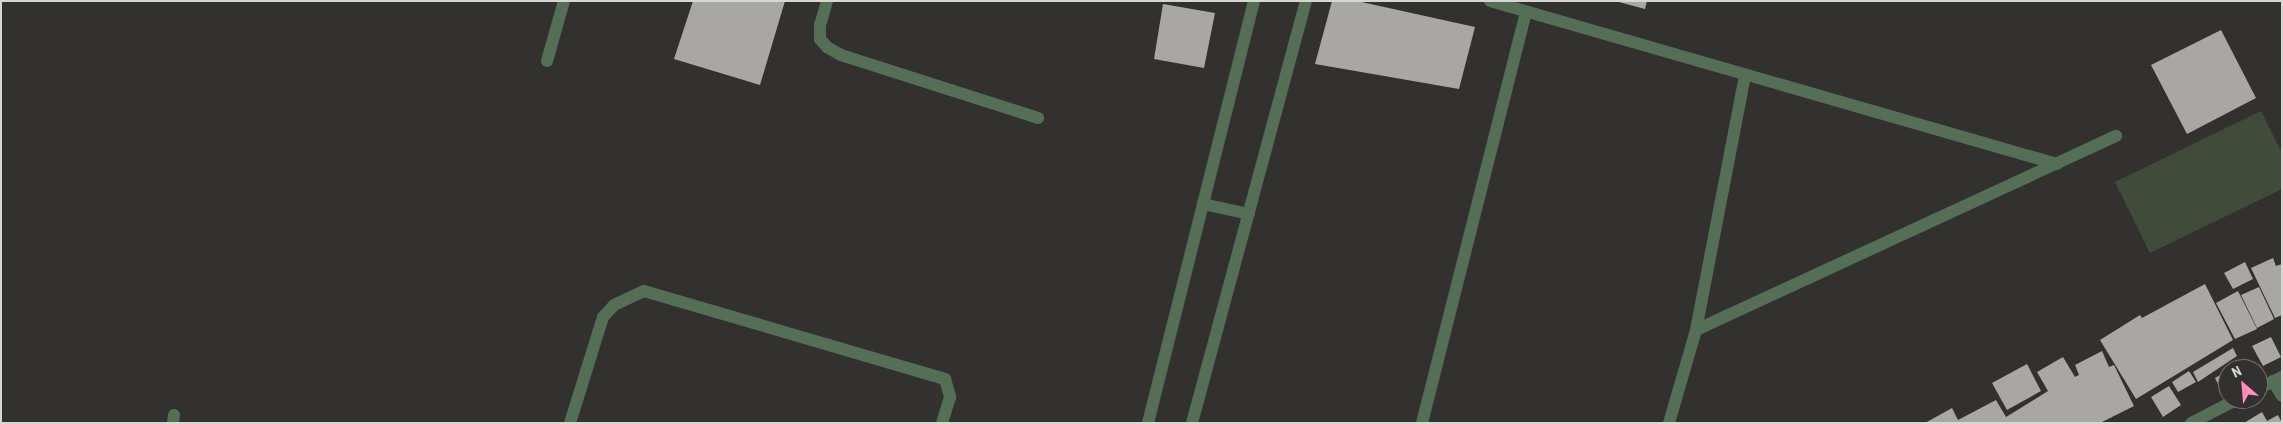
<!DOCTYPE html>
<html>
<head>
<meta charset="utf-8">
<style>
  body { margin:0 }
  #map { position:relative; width:2283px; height:424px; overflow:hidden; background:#32312f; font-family:"Roboto Condensed",sans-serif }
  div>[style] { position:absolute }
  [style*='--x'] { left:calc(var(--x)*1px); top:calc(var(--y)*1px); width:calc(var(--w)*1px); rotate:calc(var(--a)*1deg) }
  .green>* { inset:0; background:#404c39 }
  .building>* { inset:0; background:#a8a7a4 }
  .minor>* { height:12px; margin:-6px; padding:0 6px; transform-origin:6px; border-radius:6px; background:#556f56 }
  span { translate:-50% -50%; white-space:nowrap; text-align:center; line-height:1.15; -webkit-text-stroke:5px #32312f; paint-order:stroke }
  .frame { position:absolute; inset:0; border:2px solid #d6d6d4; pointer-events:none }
  .north { position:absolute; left:2218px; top:359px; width:50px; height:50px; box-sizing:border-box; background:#32312f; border:1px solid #747371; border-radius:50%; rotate:333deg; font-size:14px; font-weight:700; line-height:20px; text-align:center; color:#d6d6d4 }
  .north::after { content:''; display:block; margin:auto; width:18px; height:22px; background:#fe8ebd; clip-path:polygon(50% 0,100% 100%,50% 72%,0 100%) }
</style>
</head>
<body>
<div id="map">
  <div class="green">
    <div style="clip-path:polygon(2261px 111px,2282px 153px,2282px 189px,2150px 253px,2115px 182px)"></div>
  </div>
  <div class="building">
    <div style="clip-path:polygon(693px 1px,785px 1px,760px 85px,674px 59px)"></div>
    <div style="clip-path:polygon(1332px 1px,1357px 1px,1475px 27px,1459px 89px,1315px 64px)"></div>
    <div style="clip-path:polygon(1615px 1px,1647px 1px,1645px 9px)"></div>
    <div style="clip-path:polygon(1163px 4px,1215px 13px,1204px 68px,1154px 59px)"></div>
    <div style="clip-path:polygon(2221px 30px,2256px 98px,2187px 134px,2151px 65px)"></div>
    <div style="clip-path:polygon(2273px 258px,2276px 266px,2282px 264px,2282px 315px,2275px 318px,2251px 268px)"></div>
    <div style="clip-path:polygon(2245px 262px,2253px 279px,2233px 289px,2224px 273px)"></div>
    <div style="clip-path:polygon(2205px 284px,2233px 340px,2136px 399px,2100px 340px,2140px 315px,2142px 318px)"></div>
    <div style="clip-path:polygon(2259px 287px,2274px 319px,2257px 328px,2241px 295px)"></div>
    <div style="clip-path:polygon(2238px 291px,2257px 329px,2235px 339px,2216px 303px)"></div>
    <div style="clip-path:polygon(2271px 337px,2281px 357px,2263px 366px,2252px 346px)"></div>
    <div style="clip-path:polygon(2233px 348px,2237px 356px,2198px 382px,2193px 372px)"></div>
    <div style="clip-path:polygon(2102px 351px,2109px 367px,2114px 365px,2134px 406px,2100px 423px,1925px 423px,1952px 408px,1958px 420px,1996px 400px,2006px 417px,2048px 391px,2037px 372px,2063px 357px,2075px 377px,2079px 375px,2075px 365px)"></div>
    <div style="clip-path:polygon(2027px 364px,2041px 391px,2007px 410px,1992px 383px)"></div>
    <div style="clip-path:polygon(2189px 371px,2196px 382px,2178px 392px,2172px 382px)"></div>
    <div style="clip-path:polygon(2228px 371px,2228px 388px,2222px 392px,2215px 378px)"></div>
    <div style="clip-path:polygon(2169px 386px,2181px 405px,2163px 417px,2151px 397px)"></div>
    <div style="clip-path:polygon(2262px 412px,2267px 421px,2278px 415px,2282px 423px,2244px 423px)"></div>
  </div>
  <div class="minor">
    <div style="--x:827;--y:1;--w:25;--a:106"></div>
    <div style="--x:820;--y:25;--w:14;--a:90"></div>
    <div style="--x:820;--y:39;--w:11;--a:49"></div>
    <div style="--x:827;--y:47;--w:16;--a:30"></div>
    <div style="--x:841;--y:55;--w:207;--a:17.7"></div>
    <div style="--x:1490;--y:1;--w:590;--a:16.04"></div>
    <div style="--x:547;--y:61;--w:62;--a:-74.2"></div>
    <div style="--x:1203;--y:204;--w:47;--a:12.3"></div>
    <div style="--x:1696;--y:330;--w:463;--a:-24.8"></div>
    <div style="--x:2273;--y:381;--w:17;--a:59"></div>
    <div style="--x:2258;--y:389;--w:27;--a:-27"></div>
    <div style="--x:173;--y:423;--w:8;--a:-83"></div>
    <div style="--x:570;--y:423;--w:111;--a:-72.7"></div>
    <div style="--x:603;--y:317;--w:16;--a:-47"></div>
    <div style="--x:614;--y:305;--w:33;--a:-25"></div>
    <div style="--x:644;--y:291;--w:314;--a:16.3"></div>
    <div style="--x:945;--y:379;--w:19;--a:74"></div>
    <div style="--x:950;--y:397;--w:27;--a:107"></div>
    <div style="--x:1148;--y:423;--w:435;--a:-75.9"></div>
    <div style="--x:1192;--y:423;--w:437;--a:-74.9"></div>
    <div style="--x:1422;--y:423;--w:423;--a:-75.8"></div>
    <div style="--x:1669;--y:423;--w:97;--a:-73.8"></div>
    <div style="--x:1696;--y:330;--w:259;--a:-79.1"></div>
    <div style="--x:2191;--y:423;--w:53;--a:-27.1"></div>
  </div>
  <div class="frame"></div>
  <div class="north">N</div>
</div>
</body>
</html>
